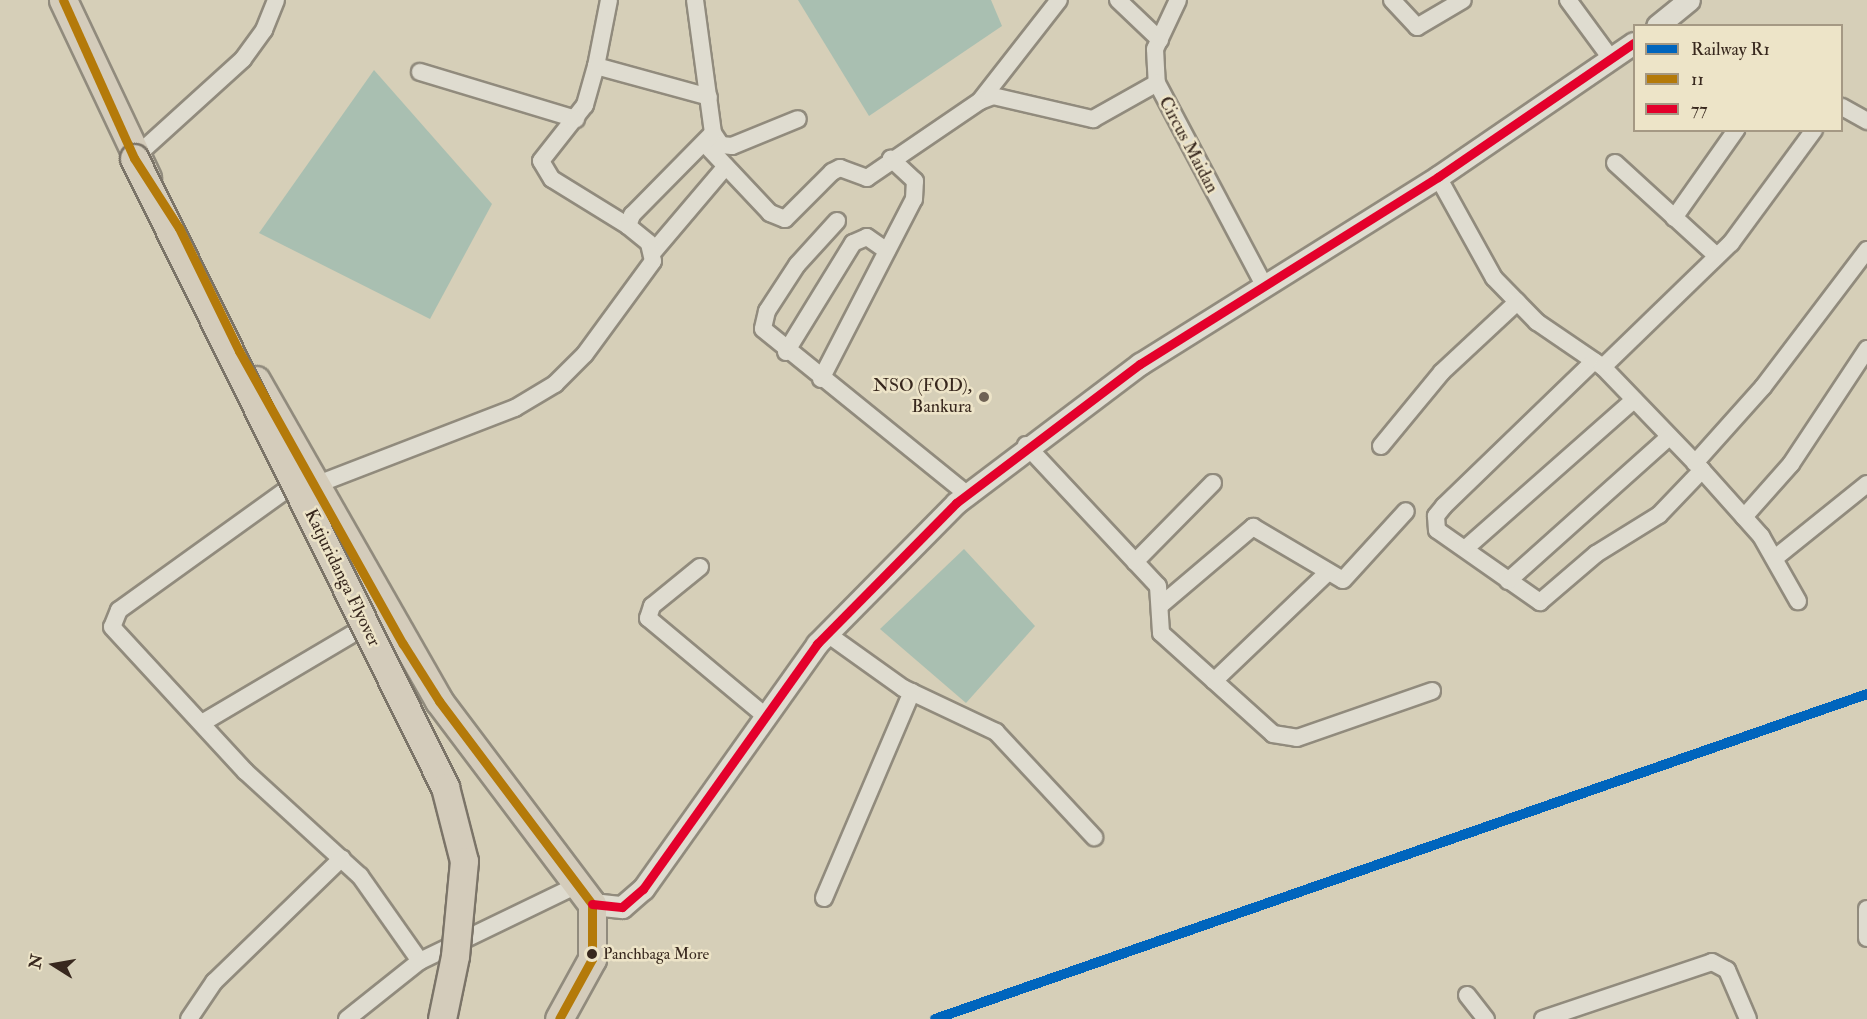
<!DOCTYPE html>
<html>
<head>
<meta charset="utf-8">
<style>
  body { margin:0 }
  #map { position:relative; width:1867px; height:1019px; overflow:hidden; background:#d6cfb8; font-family:"IM FELL Double Pica",serif }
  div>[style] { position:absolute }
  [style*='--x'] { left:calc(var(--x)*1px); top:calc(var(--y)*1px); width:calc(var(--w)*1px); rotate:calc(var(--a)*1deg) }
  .water>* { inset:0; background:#a9bfb1 }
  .roads { filter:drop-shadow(2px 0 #918b7d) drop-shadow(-2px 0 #918b7d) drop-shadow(0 2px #918b7d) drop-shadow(0 -2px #918b7d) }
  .minor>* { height:16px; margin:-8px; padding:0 8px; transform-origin:8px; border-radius:8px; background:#dfdcd0 }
  .tertiary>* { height:21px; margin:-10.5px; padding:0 10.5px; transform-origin:10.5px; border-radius:10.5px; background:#dfdcd0 }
  .trunk>* { height:27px; margin:-13.5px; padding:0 13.5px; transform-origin:13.5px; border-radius:13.5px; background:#d4ccbb }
  .bridges { filter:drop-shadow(2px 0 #7b7468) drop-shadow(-2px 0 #7b7468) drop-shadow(0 2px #7b7468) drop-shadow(0 -2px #7b7468) }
  .primary-bridge>* { height:27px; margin:-13.5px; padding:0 13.5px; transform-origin:13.5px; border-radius:13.5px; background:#d4ccbb }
  .bus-1>* { height:9px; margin:-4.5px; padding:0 4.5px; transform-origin:4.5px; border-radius:4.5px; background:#b47a0a }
  .bus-2>* { height:9px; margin:-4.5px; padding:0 4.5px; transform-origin:4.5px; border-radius:4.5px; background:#e4002b }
  .rail-1>* { height:10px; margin:-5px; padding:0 5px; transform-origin:5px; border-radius:5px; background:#0065bd }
  .dots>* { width:16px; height:16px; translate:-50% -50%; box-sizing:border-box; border:3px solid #ede4c8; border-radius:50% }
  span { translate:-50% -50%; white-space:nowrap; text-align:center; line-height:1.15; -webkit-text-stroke:5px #ede4c8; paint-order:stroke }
  .bus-label { font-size:16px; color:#38281e }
  .left { translate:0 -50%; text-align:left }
  .street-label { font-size:18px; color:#38281e }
  .poi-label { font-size:18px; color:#38281e }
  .right { translate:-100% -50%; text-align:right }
  .legend { position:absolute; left:1633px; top:24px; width:210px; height:108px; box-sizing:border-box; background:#ede4c8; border:2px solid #a59984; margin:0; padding:8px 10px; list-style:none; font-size:18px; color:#38281e }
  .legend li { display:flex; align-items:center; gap:12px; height:30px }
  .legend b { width:30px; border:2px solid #a59984 }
  .north { position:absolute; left:24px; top:935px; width:60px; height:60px; -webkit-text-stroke:4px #ede4c8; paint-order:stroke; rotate:281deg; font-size:16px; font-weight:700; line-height:24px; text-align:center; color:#38281e }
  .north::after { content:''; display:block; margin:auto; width:21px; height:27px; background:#38281e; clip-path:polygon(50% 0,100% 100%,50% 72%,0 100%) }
</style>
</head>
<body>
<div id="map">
  <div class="water">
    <div style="clip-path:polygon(798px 0,991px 0,1002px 26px,869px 116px)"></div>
    <div style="clip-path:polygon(374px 70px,492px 204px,430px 319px,259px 233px)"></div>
    <div style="clip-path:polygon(964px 549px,1035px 626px,966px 703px,880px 629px)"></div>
  </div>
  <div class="roads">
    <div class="minor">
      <div style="--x:609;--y:0;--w:67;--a:101.1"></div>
      <div style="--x:596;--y:66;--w:117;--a:15.3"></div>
      <div style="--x:1118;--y:0;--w:58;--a:43.6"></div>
      <div style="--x:1178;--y:0;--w:54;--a:115.1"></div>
      <div style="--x:1155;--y:49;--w:34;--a:87"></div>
      <div style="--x:1157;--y:83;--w:226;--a:62.1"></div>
      <div style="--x:1392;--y:0;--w:37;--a:47"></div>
      <div style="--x:1417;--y:27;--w:53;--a:-30.4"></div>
      <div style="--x:1568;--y:0;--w:74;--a:53.7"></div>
      <div style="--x:596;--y:66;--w:41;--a:105.8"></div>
      <div style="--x:585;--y:105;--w:71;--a:128.2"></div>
      <div style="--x:541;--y:161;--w:21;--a:59"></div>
      <div style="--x:552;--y:179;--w:89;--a:31.7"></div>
      <div style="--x:420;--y:72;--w:163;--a:16.8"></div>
      <div style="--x:980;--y:101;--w:128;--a:-52"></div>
      <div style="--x:1842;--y:107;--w:29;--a:29"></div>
      <div style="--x:713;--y:133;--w:14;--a:56"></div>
      <div style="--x:721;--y:145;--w:11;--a:5"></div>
      <div style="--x:732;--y:146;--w:71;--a:-22.2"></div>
      <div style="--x:705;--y:144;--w:95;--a:46.7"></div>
      <div style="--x:770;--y:213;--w:16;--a:22"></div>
      <div style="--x:785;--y:219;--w:66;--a:-45"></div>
      <div style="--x:832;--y:172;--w:9;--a:-27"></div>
      <div style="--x:840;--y:168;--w:29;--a:20"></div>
      <div style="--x:867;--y:178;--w:137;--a:-34.3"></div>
      <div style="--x:980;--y:101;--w:14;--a:-21"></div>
      <div style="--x:993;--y:96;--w:103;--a:13"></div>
      <div style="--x:1093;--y:119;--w:73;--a:-29.4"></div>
      <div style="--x:134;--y:158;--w:147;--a:-42.2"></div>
      <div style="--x:243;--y:59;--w:36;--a:-54"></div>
      <div style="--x:264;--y:30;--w:32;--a:-68"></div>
      <div style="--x:1615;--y:163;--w:138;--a:42.4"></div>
      <div style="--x:1438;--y:177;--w:115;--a:61"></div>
      <div style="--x:1494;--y:278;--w:62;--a:45.7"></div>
      <div style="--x:1537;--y:322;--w:80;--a:34.3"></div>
      <div style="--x:1603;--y:367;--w:143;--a:46.1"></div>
      <div style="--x:1702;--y:470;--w:89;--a:48.2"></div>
      <div style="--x:1761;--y:536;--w:75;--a:60.4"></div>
      <div style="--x:1674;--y:218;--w:108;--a:-54.8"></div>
      <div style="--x:837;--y:221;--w:59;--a:132.3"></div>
      <div style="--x:797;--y:265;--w:55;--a:123.1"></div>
      <div style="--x:767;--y:311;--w:18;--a:103"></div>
      <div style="--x:763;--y:329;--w:262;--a:39"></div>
      <div style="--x:654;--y:251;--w:111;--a:-49.7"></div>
      <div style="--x:786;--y:352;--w:128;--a:-58.4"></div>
      <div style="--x:853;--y:243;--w:15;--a:-23"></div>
      <div style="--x:867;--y:237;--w:24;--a:35"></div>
      <div style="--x:1594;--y:361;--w:209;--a:136"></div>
      <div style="--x:1444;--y:506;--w:13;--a:129"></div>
      <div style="--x:1436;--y:516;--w:14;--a:86"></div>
      <div style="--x:1437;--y:530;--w:126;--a:35"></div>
      <div style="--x:1540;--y:602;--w:74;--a:-40.6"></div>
      <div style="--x:1596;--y:554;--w:74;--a:-31.8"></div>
      <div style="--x:1659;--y:515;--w:62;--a:-46.3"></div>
      <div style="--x:1603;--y:367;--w:178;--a:-44.1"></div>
      <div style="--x:1731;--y:243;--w:140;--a:-53.7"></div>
      <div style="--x:821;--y:379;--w:203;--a:-62.7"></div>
      <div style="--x:914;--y:199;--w:18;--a:-87"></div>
      <div style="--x:915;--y:181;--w:33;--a:-137"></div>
      <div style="--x:1026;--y:445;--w:193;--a:46.9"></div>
      <div style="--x:1158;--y:586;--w:47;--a:86.3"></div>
      <div style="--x:1161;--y:633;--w:151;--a:42"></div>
      <div style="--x:1273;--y:734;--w:24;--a:9"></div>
      <div style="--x:1297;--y:738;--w:143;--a:-19.2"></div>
      <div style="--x:1381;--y:446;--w:96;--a:-50.5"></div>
      <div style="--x:1442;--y:372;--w:103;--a:-43"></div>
      <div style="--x:1695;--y:463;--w:102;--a:-48.2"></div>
      <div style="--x:1763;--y:387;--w:172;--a:-52.8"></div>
      <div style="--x:300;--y:480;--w:223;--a:144.3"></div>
      <div style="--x:119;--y:610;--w:18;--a:112"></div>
      <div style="--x:112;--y:627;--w:197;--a:47.3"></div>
      <div style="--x:246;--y:772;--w:154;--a:42.4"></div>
      <div style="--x:360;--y:876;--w:104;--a:54.8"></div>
      <div style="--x:318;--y:484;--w:211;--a:-21.1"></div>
      <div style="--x:515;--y:408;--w:47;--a:-31"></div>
      <div style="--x:555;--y:384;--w:42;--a:-45"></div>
      <div style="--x:585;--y:354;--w:115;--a:-53.8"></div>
      <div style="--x:653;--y:261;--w:18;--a:-103"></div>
      <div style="--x:649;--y:243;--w:27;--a:-141"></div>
      <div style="--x:628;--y:226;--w:12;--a:-70"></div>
      <div style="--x:632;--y:215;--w:115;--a:-45.4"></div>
      <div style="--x:713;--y:133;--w:134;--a:-97.7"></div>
      <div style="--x:1744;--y:517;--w:71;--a:-48.4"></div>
      <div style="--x:1791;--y:464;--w:138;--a:-56.5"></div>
      <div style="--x:1466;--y:548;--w:224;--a:-41.4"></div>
      <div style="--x:1775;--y:558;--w:118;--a:-38.8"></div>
      <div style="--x:1135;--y:562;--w:111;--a:-45.4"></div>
      <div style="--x:700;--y:567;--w:62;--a:140.9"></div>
      <div style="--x:652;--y:606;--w:13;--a:108"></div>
      <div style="--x:648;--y:618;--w:150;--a:39.9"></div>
      <div style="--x:1508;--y:581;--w:216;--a:-41.8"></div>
      <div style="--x:1161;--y:605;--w:121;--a:-40.3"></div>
      <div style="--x:1253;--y:527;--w:104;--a:30.5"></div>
      <div style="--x:1343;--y:580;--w:93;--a:-47.6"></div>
      <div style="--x:826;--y:633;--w:95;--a:35.5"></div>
      <div style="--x:903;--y:688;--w:103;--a:25.3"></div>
      <div style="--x:996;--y:732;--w:144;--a:47"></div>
      <div style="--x:1214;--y:681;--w:155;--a:-43.7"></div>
      <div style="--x:202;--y:723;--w:199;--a:-30.6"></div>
      <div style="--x:824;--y:898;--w:224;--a:-66.9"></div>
      <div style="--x:1867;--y:909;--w:29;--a:90"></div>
      <div style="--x:1467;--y:995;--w:31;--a:52"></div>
      <div style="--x:189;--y:1019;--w:45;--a:-56"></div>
      <div style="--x:214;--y:982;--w:178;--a:-44.1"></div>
      <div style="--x:347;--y:1019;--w:93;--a:-38.5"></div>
      <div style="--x:420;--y:961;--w:179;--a:-25.8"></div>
      <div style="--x:1543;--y:1019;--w:178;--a:-18.6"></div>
      <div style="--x:1712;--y:962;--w:17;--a:28"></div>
      <div style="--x:1727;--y:970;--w:53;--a:66.8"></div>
    </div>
    <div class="tertiary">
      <div style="--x:1657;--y:26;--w:41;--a:-39.1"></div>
      <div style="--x:592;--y:904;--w:30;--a:6"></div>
      <div style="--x:622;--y:907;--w:28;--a:-41"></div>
      <div style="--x:643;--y:889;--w:301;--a:-54.6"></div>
      <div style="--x:817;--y:644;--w:198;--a:-45.4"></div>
      <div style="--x:956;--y:503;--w:231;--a:-37.1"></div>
      <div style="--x:1140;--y:364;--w:352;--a:-32.1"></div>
      <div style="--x:1438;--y:177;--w:237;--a:-34.4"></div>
    </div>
    <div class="trunk">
      <div style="--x:63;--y:0;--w:197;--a:64.7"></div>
      <div style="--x:256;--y:380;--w:369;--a:60.3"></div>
      <div style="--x:439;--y:701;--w:254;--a:53"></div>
      <div style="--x:592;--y:904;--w:55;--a:90"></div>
      <div style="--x:592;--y:959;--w:68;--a:118.8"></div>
    </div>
  </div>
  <div class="bridges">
    <div class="primary-bridge">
      <div style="--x:134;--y:158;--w:702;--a:63.69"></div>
      <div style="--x:445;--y:787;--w:76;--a:75.6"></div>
      <div style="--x:464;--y:861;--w:95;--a:95.4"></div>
      <div style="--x:455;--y:956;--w:64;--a:101.7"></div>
    </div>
  </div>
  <div class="bus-1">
    <div style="--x:63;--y:0;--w:173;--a:65.8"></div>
    <div style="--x:134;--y:158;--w:83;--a:57.3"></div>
    <div style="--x:179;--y:228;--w:137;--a:64"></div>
    <div style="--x:239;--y:351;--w:336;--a:60.8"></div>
    <div style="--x:403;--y:644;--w:67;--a:57.7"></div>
    <div style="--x:439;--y:701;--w:254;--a:53"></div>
    <div style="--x:592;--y:904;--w:55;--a:90"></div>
    <div style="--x:592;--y:959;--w:68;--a:118.8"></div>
  </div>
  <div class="bus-2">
    <div style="--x:592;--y:904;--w:30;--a:6"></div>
    <div style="--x:622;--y:907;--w:28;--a:-41"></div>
    <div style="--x:643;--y:889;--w:301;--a:-54.6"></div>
    <div style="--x:817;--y:644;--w:198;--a:-45.4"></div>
    <div style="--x:956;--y:503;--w:231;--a:-37.1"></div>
    <div style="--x:1140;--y:364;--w:352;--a:-32.1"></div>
    <div style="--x:1438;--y:177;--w:237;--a:-34.4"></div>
  </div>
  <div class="rail-1">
    <div style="--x:935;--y:1019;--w:987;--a:-19.22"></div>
  </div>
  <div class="dots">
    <div style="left:984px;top:397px;background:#6f6254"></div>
    <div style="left:592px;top:954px;background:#38281e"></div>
  </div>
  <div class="bus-label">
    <span class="left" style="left:603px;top:954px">Panchbaga More</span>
  </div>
  <div class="street-label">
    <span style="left:1188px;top:145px;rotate:62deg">Circus Maidan</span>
    <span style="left:342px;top:578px;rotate:64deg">Katjuridanga Flyover</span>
  </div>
  <div class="poi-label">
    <span class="right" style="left:972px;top:397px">NSO (FOD),<br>Bankura</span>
  </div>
  <ul class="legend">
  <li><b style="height:8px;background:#0065bd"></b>Railway R1</li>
  <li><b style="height:8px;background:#b47a0a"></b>11</li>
  <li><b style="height:8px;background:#e4002b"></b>77</li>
  </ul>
  <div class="north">N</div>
</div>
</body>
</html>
